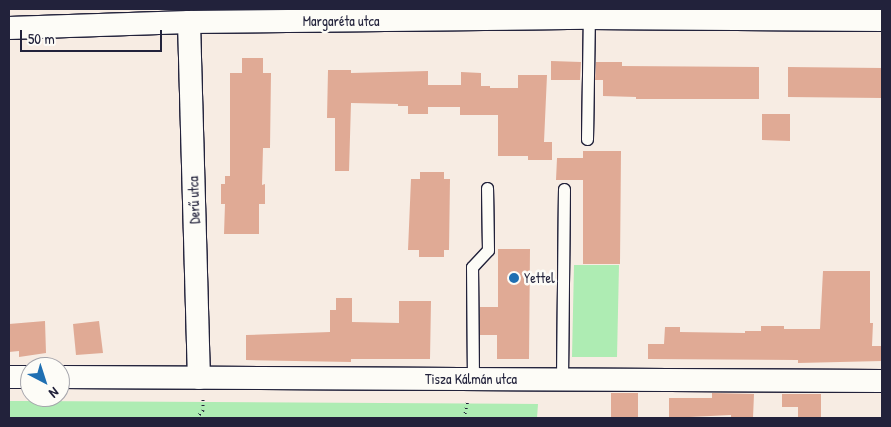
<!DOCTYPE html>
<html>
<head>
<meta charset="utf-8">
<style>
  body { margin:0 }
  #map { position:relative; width:891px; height:427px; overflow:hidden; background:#f7ece3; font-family:"Patrick Hand",sans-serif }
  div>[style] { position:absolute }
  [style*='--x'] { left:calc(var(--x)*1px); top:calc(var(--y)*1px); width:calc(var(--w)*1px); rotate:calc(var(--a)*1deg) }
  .green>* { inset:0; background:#aeecb3 }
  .building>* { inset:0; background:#e0aa95 }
  .path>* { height:3px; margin-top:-1.5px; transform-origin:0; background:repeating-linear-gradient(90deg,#22223b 0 1px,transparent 0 5px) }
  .roads { filter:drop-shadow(1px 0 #22223b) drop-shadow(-1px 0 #22223b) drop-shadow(0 1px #22223b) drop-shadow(0 -1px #22223b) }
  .service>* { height:11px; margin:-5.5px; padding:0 5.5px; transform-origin:5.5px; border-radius:5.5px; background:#fdfcf7 }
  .minor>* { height:22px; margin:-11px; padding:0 11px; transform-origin:11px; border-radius:11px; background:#fdfcf7 }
  .dots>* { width:14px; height:14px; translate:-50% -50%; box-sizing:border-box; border:2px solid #fdfcf7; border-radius:50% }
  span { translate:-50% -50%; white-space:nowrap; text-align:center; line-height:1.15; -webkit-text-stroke:5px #fdfcf7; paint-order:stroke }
  .street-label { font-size:14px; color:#22223b }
  .poi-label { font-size:14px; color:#22223b }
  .left { translate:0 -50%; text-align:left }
  .frame { position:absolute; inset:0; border:10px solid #22223b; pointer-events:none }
  .north { position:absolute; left:20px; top:357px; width:50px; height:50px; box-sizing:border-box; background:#fdfcf7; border:1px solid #a5a5ac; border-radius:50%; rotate:140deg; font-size:14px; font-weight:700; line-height:20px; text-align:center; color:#22223b }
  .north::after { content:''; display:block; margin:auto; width:18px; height:22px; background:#1f6fb2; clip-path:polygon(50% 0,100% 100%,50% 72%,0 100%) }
  .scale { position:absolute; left:20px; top:30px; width:142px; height:22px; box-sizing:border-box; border:2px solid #22223b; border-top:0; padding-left:6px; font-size:15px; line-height:18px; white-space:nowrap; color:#22223b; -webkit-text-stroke:4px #fdfcf7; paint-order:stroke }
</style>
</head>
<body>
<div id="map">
  <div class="green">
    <div style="clip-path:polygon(574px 265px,619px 265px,617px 357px,572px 357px)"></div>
    <div style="clip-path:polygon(9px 401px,29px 401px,538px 404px,537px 418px,9px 418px)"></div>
  </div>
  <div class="building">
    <div style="clip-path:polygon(242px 58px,263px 58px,263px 73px,271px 73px,270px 148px,263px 148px,262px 185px,265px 184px,265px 204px,259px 204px,259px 234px,224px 234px,225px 204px,221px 204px,221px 184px,225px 184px,225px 176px,230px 176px,230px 73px,242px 73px)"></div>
    <div style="clip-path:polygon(551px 61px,581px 62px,580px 80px,551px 80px)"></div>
    <div style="clip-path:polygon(596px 62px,622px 62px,622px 66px,759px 67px,759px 99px,636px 99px,636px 97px,603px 96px,603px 80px,595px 80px)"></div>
    <div style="clip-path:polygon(788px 67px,882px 68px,882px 98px,788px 97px)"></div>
    <div style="clip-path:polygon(328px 70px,351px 70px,351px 73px,428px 71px,428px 85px,461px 85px,461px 72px,481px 73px,481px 86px,490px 86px,490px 88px,518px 88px,518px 75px,547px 75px,544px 142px,552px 142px,552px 160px,528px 160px,528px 156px,498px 156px,498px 115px,460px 115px,460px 107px,428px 107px,428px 114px,408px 114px,408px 106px,398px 106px,398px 104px,351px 103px,349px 171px,335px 171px,335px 118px,327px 118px)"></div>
    <div style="clip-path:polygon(762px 114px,790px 114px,790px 141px,762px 140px)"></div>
    <div style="clip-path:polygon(583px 151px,621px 151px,620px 264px,583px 264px,583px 180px,556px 180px,557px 158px,583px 158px)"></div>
    <div style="clip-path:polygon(420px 172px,444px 172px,444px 179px,450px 179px,449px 250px,444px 250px,444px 257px,419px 257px,419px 250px,408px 250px,411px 179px,420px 179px)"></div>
    <div style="clip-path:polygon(498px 249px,530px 249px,529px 359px,497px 359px,497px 335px,480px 335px,480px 307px,498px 307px)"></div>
    <div style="clip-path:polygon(823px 271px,870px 271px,870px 323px,873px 323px,872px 346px,882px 346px,882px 361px,798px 363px,798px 360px,648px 359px,648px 344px,664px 344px,665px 327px,680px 327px,680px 332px,745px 333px,745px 331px,761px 331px,761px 326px,784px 326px,784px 329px,820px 329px)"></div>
    <div style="clip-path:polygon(336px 298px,352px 298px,352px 322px,399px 323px,399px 301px,431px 301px,430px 359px,351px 359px,351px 362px,246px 360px,246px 335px,330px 332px,330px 310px,336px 310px)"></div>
    <div style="clip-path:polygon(45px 321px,46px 353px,19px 357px,19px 351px,9px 352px,9px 324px)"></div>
    <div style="clip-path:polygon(99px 321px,103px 353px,76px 355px,73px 324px)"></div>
    <div style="clip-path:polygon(611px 393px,638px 393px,638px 418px,611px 418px)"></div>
    <div style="clip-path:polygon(712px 393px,754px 394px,753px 418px,731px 418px,731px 415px,669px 418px,669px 398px,712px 398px)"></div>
    <div style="clip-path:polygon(782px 394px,821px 394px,821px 418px,798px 418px,798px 407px,782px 407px)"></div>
  </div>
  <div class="path">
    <div style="--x:196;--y:418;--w:11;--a:-49"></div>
    <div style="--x:203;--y:410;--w:14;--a:-90"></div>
    <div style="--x:464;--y:418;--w:19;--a:-78"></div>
  </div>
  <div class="roads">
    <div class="service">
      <div style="--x:587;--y:139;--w:121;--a:-89.1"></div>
      <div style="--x:473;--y:379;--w:112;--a:-90.5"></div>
      <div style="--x:472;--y:267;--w:23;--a:-47"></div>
      <div style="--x:488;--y:250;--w:62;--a:-90.9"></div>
      <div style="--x:562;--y:379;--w:190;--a:-89.4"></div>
    </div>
    <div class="minor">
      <div style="--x:189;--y:22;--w:356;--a:88.4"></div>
      <div style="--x:9;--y:28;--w:180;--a:-1.9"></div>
      <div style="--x:189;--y:22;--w:400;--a:-0.6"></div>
      <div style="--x:589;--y:18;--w:293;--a:0.4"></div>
      <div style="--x:9;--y:377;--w:21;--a:0"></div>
      <div style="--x:60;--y:377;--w:822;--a:0.28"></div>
    </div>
  </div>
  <div class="dots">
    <div style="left:514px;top:278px;background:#1f6fb2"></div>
  </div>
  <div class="street-label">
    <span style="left:341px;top:21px">Margaréta utca</span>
    <span style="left:194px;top:200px;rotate:-92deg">Derű utca</span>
    <span style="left:471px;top:379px">Tisza Kálmán utca</span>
  </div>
  <div class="poi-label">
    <span class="left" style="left:524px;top:278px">Yettel</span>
  </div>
  <div class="frame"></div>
  <div class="north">N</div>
  <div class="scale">50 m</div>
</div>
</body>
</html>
